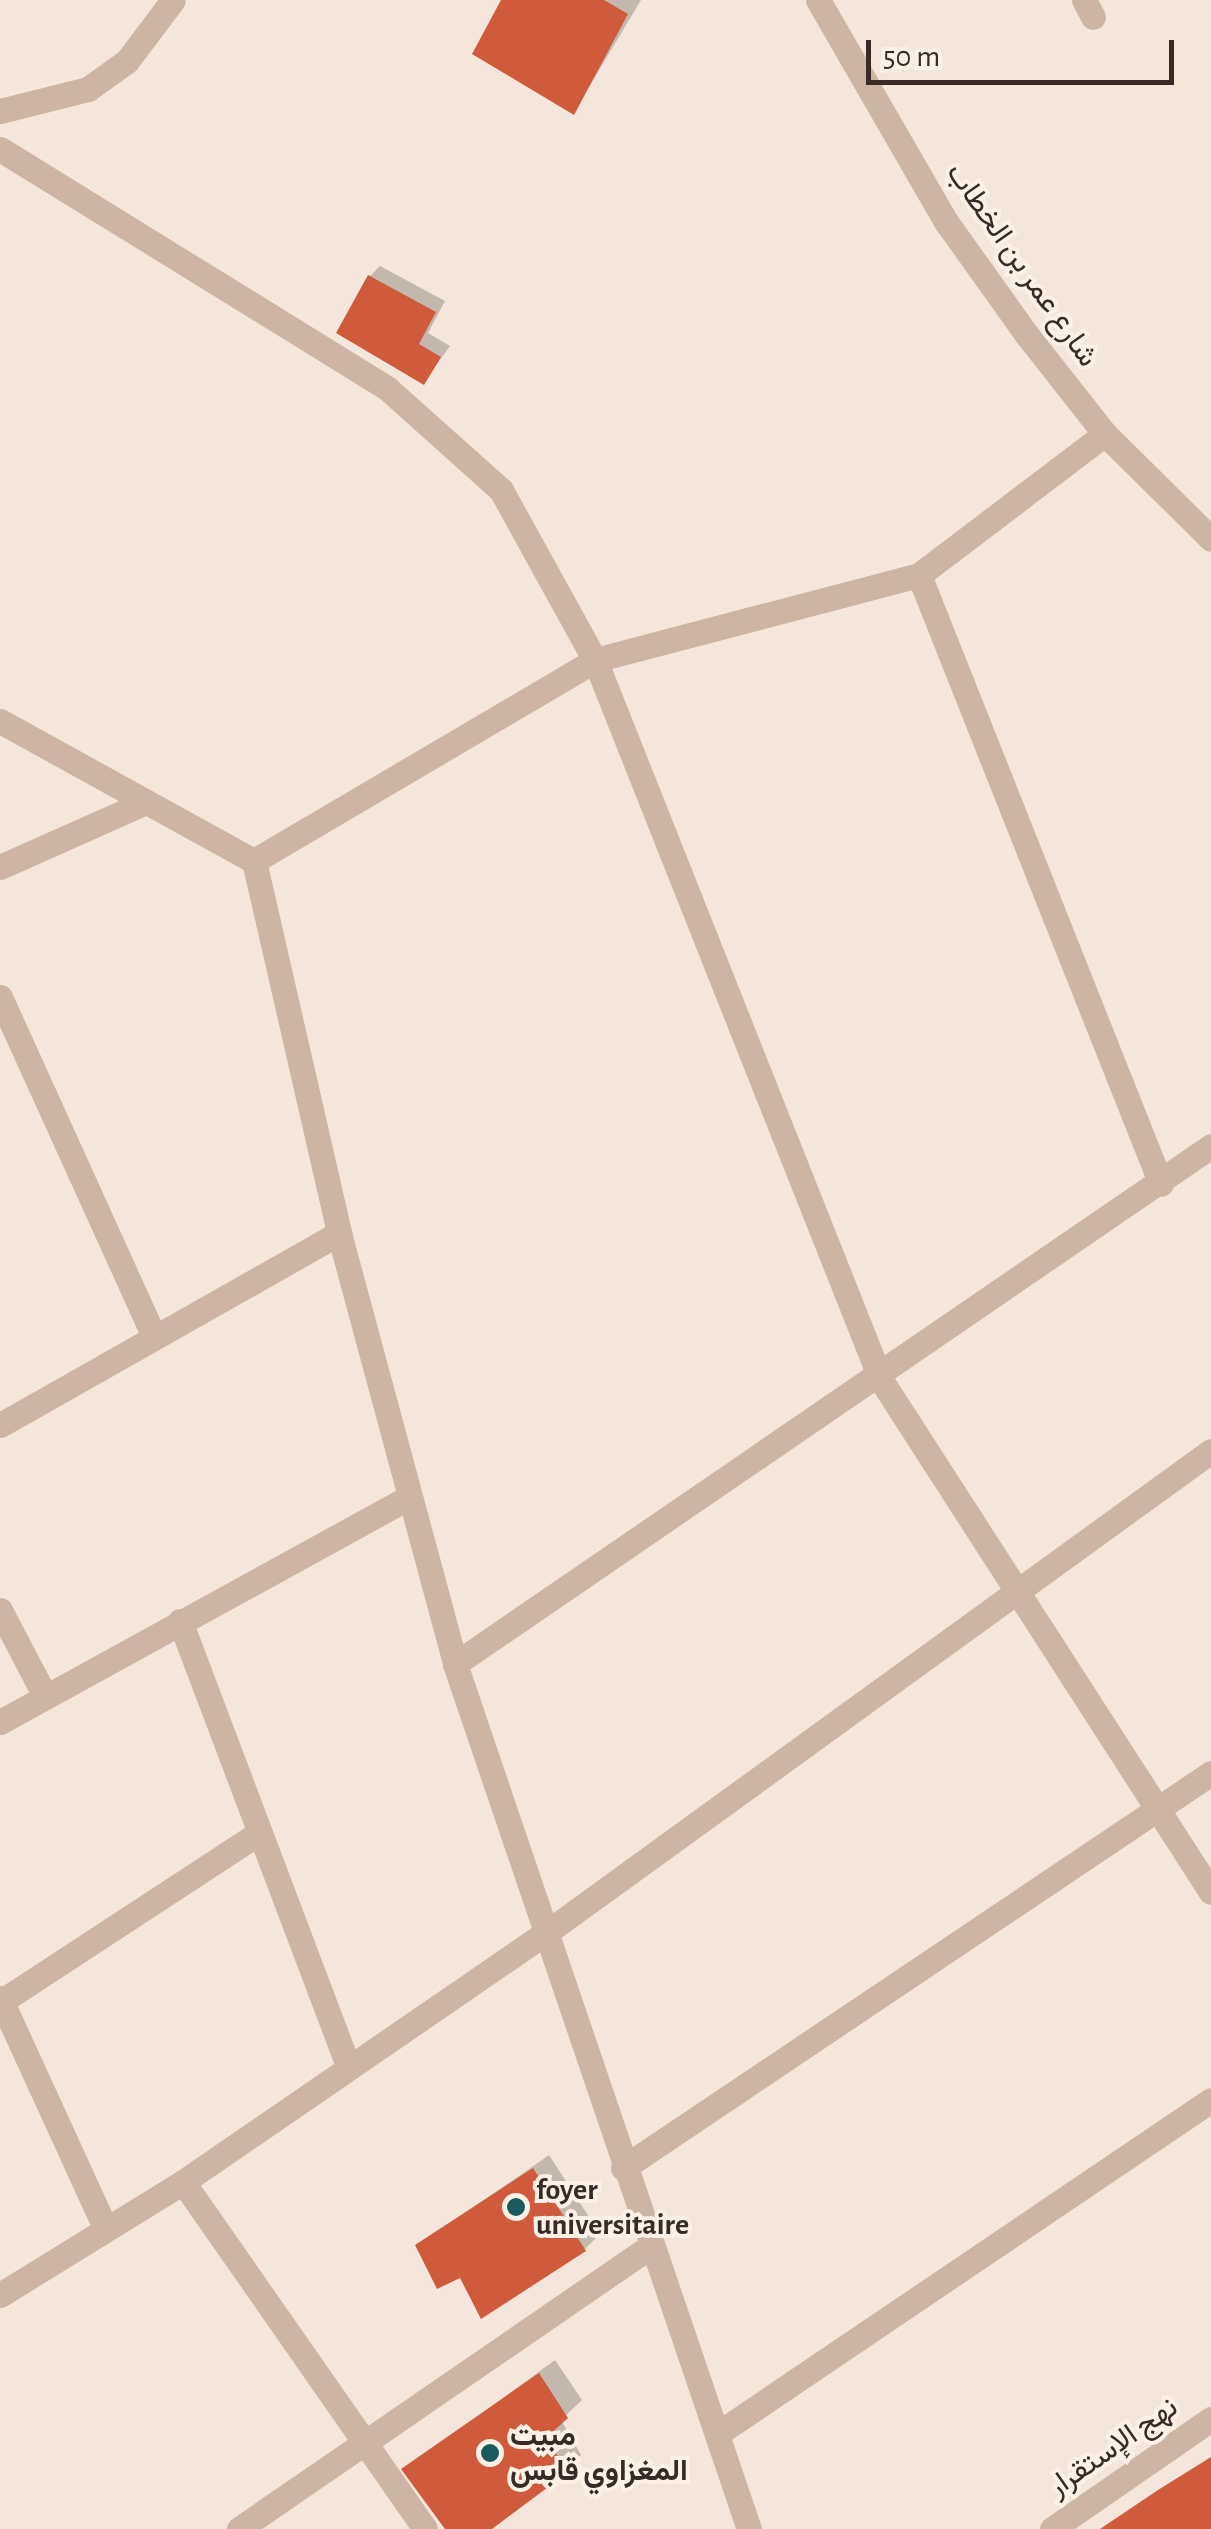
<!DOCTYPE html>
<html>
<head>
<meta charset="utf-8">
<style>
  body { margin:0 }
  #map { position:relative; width:1211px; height:2529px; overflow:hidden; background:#f4e6da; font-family:"Alegreya Sans",Vazirmatn,sans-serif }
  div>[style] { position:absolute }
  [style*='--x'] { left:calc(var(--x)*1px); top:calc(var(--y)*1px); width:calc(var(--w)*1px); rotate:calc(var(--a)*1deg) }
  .shadow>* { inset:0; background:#0003 }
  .building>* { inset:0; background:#d05a3c }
  .minor>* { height:25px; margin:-12.5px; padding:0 12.5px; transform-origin:12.5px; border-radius:12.5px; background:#cdb5a5 }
  .dots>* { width:28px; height:28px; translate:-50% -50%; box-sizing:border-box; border:5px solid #fbf1e6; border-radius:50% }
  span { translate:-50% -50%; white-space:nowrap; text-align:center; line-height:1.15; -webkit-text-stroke:8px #fbf1e6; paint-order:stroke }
  .street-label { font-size:30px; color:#382b27 }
  .poi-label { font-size:30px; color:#382b27; font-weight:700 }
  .left { translate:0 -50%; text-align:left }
  .scale { position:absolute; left:866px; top:40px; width:308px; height:45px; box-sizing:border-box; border:5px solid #382b27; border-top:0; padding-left:12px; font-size:30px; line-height:35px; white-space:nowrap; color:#382b27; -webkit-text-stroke:8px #fbf1e6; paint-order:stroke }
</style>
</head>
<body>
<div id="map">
  <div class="shadow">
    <div style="clip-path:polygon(504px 0,641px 0,574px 112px)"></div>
    <div style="clip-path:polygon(380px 266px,445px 301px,428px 333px,450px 346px,424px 382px,370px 276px)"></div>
    <div style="clip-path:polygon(549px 2155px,600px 2234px,585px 2249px,461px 2275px,418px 2246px)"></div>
    <div style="clip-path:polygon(555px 2360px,582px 2400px,561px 2420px,581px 2455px,488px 2529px,448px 2529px,404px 2470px)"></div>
  </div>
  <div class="building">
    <div style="clip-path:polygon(501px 0,604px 0,628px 14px,574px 115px,472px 54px)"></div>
    <div style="clip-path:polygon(368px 275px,436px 312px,419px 344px,441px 357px,424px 385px,336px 333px)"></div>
    <div style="clip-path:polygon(533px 2168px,586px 2251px,481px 2319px,460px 2278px,437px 2289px,415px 2245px)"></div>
    <div style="clip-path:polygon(539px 2373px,568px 2418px,547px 2437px,567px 2473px,492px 2529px,445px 2529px,401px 2469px)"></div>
    <div style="clip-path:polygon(1211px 2457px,1211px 2529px,1100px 2529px,1158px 2490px)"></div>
  </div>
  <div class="minor">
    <div style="--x:818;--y:0;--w:258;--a:60"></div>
    <div style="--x:947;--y:223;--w:138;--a:54.5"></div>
    <div style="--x:1027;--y:335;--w:126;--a:51.8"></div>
    <div style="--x:1105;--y:434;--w:149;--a:44.7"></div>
    <div style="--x:1084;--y:0;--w:19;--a:62"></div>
    <div style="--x:0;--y:111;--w:91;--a:-14"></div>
    <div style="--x:88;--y:89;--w:48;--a:-35.7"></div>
    <div style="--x:127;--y:61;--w:76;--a:-53"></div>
    <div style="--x:0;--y:149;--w:456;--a:31.7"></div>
    <div style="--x:388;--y:389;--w:152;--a:41.8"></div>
    <div style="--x:501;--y:490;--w:194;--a:61.1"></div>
    <div style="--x:595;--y:660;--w:775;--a:68.34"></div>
    <div style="--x:881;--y:1380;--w:609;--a:57.2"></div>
    <div style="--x:919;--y:575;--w:655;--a:68.33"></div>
    <div style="--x:0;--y:721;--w:290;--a:28.9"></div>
    <div style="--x:254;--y:861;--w:382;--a:77.1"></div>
    <div style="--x:339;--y:1233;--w:446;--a:74.9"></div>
    <div style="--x:455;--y:1664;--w:914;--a:71.23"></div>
    <div style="--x:254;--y:861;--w:396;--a:-30.5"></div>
    <div style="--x:595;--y:660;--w:335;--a:-14.7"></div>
    <div style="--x:919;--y:575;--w:233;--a:-37.2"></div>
    <div style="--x:0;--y:867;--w:152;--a:-24"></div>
    <div style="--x:0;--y:997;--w:372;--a:65.6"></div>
    <div style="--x:0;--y:1425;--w:390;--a:-29.5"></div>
    <div style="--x:0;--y:1610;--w:97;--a:62.4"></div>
    <div style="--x:180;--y:1621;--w:473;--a:69.3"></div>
    <div style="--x:455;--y:1664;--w:916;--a:-34.42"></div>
    <div style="--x:0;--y:1722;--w:465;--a:-28.8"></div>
    <div style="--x:0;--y:1998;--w:254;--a:65.4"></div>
    <div style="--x:2;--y:2001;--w:305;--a:-33.2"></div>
    <div style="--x:623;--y:2168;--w:708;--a:-33.89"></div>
    <div style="--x:183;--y:2182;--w:423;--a:55.1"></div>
    <div style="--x:0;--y:2295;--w:215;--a:-31.7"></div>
    <div style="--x:183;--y:2182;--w:437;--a:-34.5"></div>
    <div style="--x:543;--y:1935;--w:825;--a:-35.93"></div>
    <div style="--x:717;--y:2434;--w:596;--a:-34.06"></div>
    <div style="--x:239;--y:2529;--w:499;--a:-34.5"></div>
    <div style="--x:1052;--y:2529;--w:193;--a:-34.7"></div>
  </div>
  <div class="dots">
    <div style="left:516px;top:2207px;background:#195b5d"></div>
    <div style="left:490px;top:2453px;background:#195b5d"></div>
  </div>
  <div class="street-label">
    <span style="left:1022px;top:265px;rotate:55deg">شارع عمر بن الخطاب</span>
    <span style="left:1113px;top:2447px;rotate:-35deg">نهج الإستقرار</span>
  </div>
  <div class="poi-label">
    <span class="left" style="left:536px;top:2207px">foyer<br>universitaire</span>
    <span class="left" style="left:510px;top:2453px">مبيت<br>المغزاوي قابس</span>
  </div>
  <div class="scale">50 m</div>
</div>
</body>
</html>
